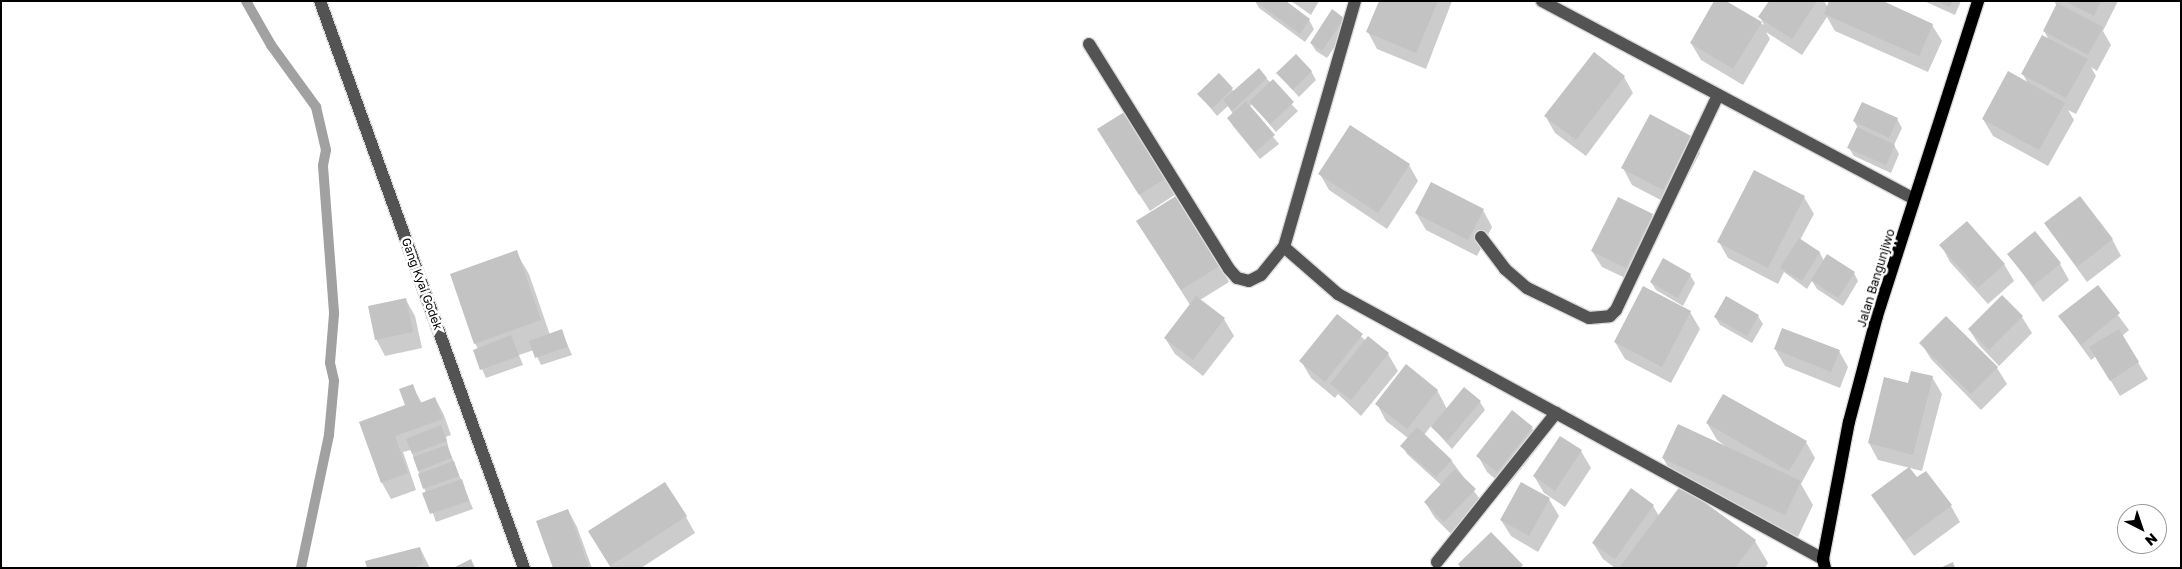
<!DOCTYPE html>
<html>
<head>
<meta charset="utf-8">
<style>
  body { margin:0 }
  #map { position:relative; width:2182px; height:569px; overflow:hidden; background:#fff; font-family:"Golos Text",sans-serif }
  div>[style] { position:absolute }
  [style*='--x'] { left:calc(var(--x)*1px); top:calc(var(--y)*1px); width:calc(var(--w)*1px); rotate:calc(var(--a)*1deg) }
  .shadow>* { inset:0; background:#0003 }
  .stream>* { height:10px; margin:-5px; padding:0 5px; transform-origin:5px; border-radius:5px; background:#a1a1a1 }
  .building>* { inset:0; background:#c3c3c3 }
  .roads { filter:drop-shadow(1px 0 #dbdbdb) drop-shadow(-1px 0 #dbdbdb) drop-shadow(0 1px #dbdbdb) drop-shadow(0 -1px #dbdbdb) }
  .minor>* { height:12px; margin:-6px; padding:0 6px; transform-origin:6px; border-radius:6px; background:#535353 }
  .major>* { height:12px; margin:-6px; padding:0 6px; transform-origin:6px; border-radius:6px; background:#000 }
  span { translate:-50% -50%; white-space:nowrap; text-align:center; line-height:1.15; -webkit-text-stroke:5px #fff; paint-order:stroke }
  .street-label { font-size:12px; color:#000 }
  .frame { position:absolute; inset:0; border:2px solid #000; pointer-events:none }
  .north { position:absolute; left:2117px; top:504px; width:50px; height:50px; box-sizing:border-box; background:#fff; border:1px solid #999; border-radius:50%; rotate:139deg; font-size:14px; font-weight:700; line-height:20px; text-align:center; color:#000 }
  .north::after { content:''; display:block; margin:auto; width:18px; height:22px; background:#000; clip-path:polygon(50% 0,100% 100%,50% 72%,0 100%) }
</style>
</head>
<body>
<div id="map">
  <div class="shadow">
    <div style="clip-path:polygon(1255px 1px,1284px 1px,1309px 20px,1314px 29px,1305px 42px,1259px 8px)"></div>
    <div style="clip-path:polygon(1291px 1px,1319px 1px,1311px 15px)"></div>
    <div style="clip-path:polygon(1380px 1px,1452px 1px,1426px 69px,1377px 49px,1368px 32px)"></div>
    <div style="clip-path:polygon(1724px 1px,1764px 25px,1760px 17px,1770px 1px,1824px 1px,1828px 8px,1932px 25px,1942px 41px,1928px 72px,1835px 31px,1827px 17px,1802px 55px,1766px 32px,1770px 39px,1743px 85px,1701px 60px,1691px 43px)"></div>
    <div style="clip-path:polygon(1924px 1px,1961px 1px,1955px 15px)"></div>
    <div style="clip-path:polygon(2054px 1px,2118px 1px,2103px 31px,2111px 45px,2097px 71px,2091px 67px,2096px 76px,2076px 114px,2068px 110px,2074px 120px,2048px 166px,1993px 136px,1983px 119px,2028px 84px,2023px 74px,2049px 40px,2044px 31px,2057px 6px)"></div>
    <div style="clip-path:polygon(1343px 19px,1348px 27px,1327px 58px,1316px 51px,1311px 43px)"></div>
    <div style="clip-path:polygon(1311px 71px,1316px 80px,1299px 97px,1278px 74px)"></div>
    <div style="clip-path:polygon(1624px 77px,1633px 93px,1586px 156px,1555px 133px,1546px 117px)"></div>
    <div style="clip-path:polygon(1266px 78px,1298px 111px,1276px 132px,1252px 104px,1249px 107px,1279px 144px,1260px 159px,1233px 126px,1228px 118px,1233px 114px,1228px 106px,1217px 116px,1199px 94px,1232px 89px,1234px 92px)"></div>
    <div style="clip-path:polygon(1125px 112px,1176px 194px,1150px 211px,1108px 146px)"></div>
    <div style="clip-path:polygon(1897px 119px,1902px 128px,1894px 145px,1899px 154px,1891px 173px,1854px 156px,1849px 148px,1858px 128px,1854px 121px)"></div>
    <div style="clip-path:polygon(1690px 137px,1700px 153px,1672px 206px,1632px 185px,1623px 168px)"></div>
    <div style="clip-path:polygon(1409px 165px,1418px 181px,1387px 229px,1329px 190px,1320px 174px)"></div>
    <div style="clip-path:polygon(1755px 172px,1804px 197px,1814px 214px,1800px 240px,1820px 253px,1824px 261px,1854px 273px,1858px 281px,1843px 306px,1817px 289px,1812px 281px,1807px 289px,1784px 272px,1778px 284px,1728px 258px,1719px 242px)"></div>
    <div style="clip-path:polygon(1483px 210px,1492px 227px,1477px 256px,1426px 230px,1416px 213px)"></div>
    <div style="clip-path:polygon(1652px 215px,1661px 232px,1636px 283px,1602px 267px,1592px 251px)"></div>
    <div style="clip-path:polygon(2045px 224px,2112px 239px,2121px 256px,2087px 282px)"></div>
    <div style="clip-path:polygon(1148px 238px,1220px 266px,1229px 282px,1200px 300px,1224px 319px,1234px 336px,1203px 376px,1175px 354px,1165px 338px,1190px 305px)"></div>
    <div style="clip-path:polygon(1941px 245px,2004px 264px,2014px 281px,1988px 304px,1950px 262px)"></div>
    <div style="clip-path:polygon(516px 252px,529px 274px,550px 335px,561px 330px,572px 355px,541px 365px,534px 350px,519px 355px,523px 365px,486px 378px,474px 351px,478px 349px,475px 343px)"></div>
    <div style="clip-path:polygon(2009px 254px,2060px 264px,2069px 280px,2043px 302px)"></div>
    <div style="clip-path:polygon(1690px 275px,1695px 283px,1683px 306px,1656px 290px,1651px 282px)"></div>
    <div style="clip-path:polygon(2097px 287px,2129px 330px,2122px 336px,2148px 379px,2120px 396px,2096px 356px,2091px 360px,2059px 316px)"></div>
    <div style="clip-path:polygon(406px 300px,415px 316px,422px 348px,385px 356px,376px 339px)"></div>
    <div style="clip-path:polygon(1690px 312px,1700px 329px,1671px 383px,1625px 359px,1615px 342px)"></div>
    <div style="clip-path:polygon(1338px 316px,1366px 341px,1368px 338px,1388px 354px,1398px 371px,1361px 416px,1338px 394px,1335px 398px,1311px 378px,1301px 361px)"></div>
    <div style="clip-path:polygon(1758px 316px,1763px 324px,1752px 343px,1720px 325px,1715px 317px)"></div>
    <div style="clip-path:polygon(2022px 317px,2032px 333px,1999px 366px,1979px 345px,1969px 329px)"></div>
    <div style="clip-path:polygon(1921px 343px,1997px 368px,2007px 384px,1981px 410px,1931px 359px)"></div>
    <div style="clip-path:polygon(1775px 349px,1839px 351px,1848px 367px,1840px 388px,1785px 366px)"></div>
    <div style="clip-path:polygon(1932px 377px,1942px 394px,1922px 471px,1878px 460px,1869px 443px,1909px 384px)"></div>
    <div style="clip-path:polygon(412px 386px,422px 403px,435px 398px,444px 415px,451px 435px,446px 437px,449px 450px,473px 509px,436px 522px,411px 450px,403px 452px,416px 490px,391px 499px,382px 483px,360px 423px,406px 406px)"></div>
    <div style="clip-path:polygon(1437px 390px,1447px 409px,1480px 402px,1485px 410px,1452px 449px,1431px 426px,1424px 435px,1451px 460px,1485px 506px,1454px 537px,1435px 518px,1425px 502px,1441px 485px,1407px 454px,1402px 446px,1408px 438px,1386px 421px,1377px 404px)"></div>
    <div style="clip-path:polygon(1707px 423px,1806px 442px,1815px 458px,1801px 484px,1813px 505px,1798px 537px,1676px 481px,1663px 458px,1729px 449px,1717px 440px)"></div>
    <div style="clip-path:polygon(1532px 428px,1541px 444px,1506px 488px,1487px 472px,1478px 456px)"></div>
    <div style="clip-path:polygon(1560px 437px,1581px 451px,1591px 468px,1565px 507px,1544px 493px,1534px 476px)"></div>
    <div style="clip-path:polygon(1917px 479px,1951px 506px,1960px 522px,1914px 556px,1872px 495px)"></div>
    <div style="clip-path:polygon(1631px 490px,1653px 506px,1659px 516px,1755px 541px,1768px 563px,1765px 568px,1615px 568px,1603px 559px,1593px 543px)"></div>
    <div style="clip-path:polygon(1549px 499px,1559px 516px,1538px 552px,1511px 536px,1501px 520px)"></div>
    <div style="clip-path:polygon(568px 510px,577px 527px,592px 568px,555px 568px)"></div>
    <div style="clip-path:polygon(686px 517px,695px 533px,641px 568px,611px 568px,589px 532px)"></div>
    <div style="clip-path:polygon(420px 548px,430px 568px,368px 568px)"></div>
  </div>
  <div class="stream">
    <div style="--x:246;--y:1;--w:51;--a:60.4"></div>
    <div style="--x:271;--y:45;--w:77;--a:54"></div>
    <div style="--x:316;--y:107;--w:44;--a:76.9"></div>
    <div style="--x:326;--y:150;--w:16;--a:101"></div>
    <div style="--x:323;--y:166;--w:148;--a:85.7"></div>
    <div style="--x:334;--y:314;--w:49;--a:94.7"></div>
    <div style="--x:330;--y:363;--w:18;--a:77"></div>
    <div style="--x:334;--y:381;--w:54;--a:95.3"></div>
    <div style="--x:329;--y:435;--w:136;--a:101.9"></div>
  </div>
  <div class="building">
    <div style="clip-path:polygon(1255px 1px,1286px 1px,1310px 19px,1300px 34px)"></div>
    <div style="clip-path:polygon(1379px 1px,1438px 1px,1416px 53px,1366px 32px)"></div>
    <div style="clip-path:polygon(1714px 1px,1726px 1px,1762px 22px,1733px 69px,1690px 43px)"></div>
    <div style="clip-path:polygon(1769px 1px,1817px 1px,1792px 39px,1758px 17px)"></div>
    <div style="clip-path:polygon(1829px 1px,1883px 1px,1933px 24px,1919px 56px,1824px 14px)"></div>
    <div style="clip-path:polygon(1935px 1px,1953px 1px,1950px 7px)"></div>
    <div style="clip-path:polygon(2065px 1px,2101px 1px,2094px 16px)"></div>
    <div style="clip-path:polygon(2057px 3px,2103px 27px,2088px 55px,2043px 31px)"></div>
    <div style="clip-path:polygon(1332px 9px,1344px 18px,1322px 51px,1310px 43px)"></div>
    <div style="clip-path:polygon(2042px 35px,2088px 59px,2066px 98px,2021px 74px)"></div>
    <div style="clip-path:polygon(1594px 52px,1625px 76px,1576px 140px,1544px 116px)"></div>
    <div style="clip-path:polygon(1296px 54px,1312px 71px,1293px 90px,1276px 73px)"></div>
    <div style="clip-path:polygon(1259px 68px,1267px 78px,1232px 111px,1223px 100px)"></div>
    <div style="clip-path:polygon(2008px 71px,2065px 103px,2039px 150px,1982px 119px)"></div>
    <div style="clip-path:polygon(1219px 73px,1233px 88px,1212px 109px,1197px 94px)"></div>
    <div style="clip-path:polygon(1273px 79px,1294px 102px,1270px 124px,1249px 102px)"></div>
    <div style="clip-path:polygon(1246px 101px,1275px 135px,1255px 152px,1227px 118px)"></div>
    <div style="clip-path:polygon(1862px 102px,1898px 118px,1889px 138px,1853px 121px)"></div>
    <div style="clip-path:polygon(1126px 111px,1168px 177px,1139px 195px,1097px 129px)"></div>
    <div style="clip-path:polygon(1650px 114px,1691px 136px,1663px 190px,1621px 168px)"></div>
    <div style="clip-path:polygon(1350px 125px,1410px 164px,1378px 213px,1318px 174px)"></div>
    <div style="clip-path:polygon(1857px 127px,1895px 145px,1886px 165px,1847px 148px)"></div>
    <div style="clip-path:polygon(1754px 170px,1805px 196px,1768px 268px,1717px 242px)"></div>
    <div style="clip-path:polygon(1431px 182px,1484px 209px,1468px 240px,1415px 213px)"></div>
    <div style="clip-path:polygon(1176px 196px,1221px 265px,1181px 290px,1136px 221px)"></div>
    <div style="clip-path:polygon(2080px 196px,2113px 239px,2077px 267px,2044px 223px)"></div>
    <div style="clip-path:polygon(1618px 197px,1653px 214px,1626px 268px,1591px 251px)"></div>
    <div style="clip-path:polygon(1967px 221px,2005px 264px,1978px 288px,1939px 245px)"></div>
    <div style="clip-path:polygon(2035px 231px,2061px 263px,2033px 286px,2007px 254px)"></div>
    <div style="clip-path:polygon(1799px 238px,1820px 252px,1802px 281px,1780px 268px)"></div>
    <div style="clip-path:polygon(517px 250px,541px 320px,474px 344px,450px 274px)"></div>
    <div style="clip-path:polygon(1827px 254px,1855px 272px,1838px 298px,1811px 280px)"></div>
    <div style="clip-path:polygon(1663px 258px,1691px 274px,1678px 298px,1650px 282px)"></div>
    <div style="clip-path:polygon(2098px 285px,2120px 313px,2081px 345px,2058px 316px)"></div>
    <div style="clip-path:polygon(1643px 286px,1691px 311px,1662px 367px,1614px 342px)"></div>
    <div style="clip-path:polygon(2002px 295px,2023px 316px,1989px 350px,1968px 329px)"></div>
    <div style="clip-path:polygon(1196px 296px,1225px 318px,1193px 360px,1164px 338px)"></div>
    <div style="clip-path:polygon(1726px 296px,1759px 315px,1747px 336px,1714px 317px)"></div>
    <div style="clip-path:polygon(406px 298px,413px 332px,375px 340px,368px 306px)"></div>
    <div style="clip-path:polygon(1337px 314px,1363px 334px,1325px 382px,1299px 361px)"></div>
    <div style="clip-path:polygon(1946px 316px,1998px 367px,1971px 394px,1919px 343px)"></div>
    <div style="clip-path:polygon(1782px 328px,1840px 350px,1831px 372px,1774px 349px)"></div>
    <div style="clip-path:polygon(562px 329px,568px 347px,535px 358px,529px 341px)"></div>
    <div style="clip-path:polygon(2119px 329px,2139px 362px,2110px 381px,2089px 347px)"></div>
    <div style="clip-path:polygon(511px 335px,519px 356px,480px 370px,473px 350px)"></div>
    <div style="clip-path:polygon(1368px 336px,1389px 353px,1351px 400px,1330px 384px)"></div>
    <div style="clip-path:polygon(1406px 364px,1438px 390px,1407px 429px,1375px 404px)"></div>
    <div style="clip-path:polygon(1911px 371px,1933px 376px,1913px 455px,1868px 443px,1884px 377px,1908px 383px)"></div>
    <div style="clip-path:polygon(413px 384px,420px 403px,435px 397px,443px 419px,395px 436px,408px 473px,381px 483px,359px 422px,405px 405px,399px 389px)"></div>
    <div style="clip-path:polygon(1464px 387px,1481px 401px,1447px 441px,1431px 427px)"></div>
    <div style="clip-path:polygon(1723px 394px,1807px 441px,1789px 471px,1706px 423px)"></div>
    <div style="clip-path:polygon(1512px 410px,1533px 427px,1497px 472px,1476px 456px)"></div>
    <div style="clip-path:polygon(1678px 424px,1801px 481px,1785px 515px,1662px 458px)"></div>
    <div style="clip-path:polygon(441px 425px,447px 441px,412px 454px,406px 439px)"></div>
    <div style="clip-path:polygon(1417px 427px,1452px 460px,1436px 477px,1400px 446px)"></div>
    <div style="clip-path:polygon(1560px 436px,1582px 450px,1555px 491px,1533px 476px)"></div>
    <div style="clip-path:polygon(447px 445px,452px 458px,418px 471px,413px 457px)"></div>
    <div style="clip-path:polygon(454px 461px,459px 476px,423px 489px,418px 474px)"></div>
    <div style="clip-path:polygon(1909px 467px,1917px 477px,1926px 471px,1952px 505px,1904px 541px,1871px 495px)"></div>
    <div style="clip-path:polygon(1455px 469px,1476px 489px,1444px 522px,1424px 502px)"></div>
    <div style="clip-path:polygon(462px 479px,469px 501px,430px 514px,422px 493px)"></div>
    <div style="clip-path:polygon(665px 482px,687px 516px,610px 566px,588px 531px)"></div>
    <div style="clip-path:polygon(1521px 482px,1550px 498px,1529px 536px,1500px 520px)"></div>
    <div style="clip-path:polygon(1681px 485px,1756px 540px,1735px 568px,1619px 568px)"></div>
    <div style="clip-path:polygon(1631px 488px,1654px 505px,1615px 559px,1592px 543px)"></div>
    <div style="clip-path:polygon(568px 509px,589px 568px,553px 568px,536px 521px)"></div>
    <div style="clip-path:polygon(1491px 532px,1523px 565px,1520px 568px,1461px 568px,1458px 564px)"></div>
    <div style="clip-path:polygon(420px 547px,424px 564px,411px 568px,367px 568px,365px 561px)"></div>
    <div style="clip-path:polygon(471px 559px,475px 568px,453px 568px)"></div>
    <div style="clip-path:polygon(1953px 562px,1955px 568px,1940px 568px)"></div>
  </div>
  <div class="roads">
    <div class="minor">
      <div style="--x:320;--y:1;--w:603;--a:70.21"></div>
      <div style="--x:1542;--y:1;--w:421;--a:28"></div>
      <div style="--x:1089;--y:44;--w:265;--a:58.1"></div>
      <div style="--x:1229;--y:269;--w:12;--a:48"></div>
      <div style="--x:1237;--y:278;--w:12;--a:14"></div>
      <div style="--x:1249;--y:281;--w:13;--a:-27"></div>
      <div style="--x:1261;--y:275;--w:36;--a:-51"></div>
      <div style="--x:1284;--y:247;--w:256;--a:-73.9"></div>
      <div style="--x:1481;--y:237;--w:40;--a:53"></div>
      <div style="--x:1505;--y:269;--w:29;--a:41"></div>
      <div style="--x:1527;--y:288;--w:69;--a:25.8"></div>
      <div style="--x:1589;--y:318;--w:21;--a:-5"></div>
      <div style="--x:1610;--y:316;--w:8;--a:-45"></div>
      <div style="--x:1616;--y:310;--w:238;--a:-64.6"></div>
      <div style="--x:1284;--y:247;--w:72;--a:41"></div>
      <div style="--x:1338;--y:294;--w:553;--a:28.65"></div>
      <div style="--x:1437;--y:562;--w:191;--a:-51.4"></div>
    </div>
    <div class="major">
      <div style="--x:1825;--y:568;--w:9;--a:-103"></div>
      <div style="--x:1823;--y:559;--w:139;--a:-79.3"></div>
      <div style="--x:1849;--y:422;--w:110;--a:-75.2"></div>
      <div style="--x:1877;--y:316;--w:331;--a:-72.2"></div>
    </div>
  </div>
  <div class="street-label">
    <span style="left:1876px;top:278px;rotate:-73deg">Jalan Bangunjiwo</span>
    <span style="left:422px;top:284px;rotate:70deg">Gang Kyai Godek</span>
  </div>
  <div class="frame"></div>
  <div class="north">N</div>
</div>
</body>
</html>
